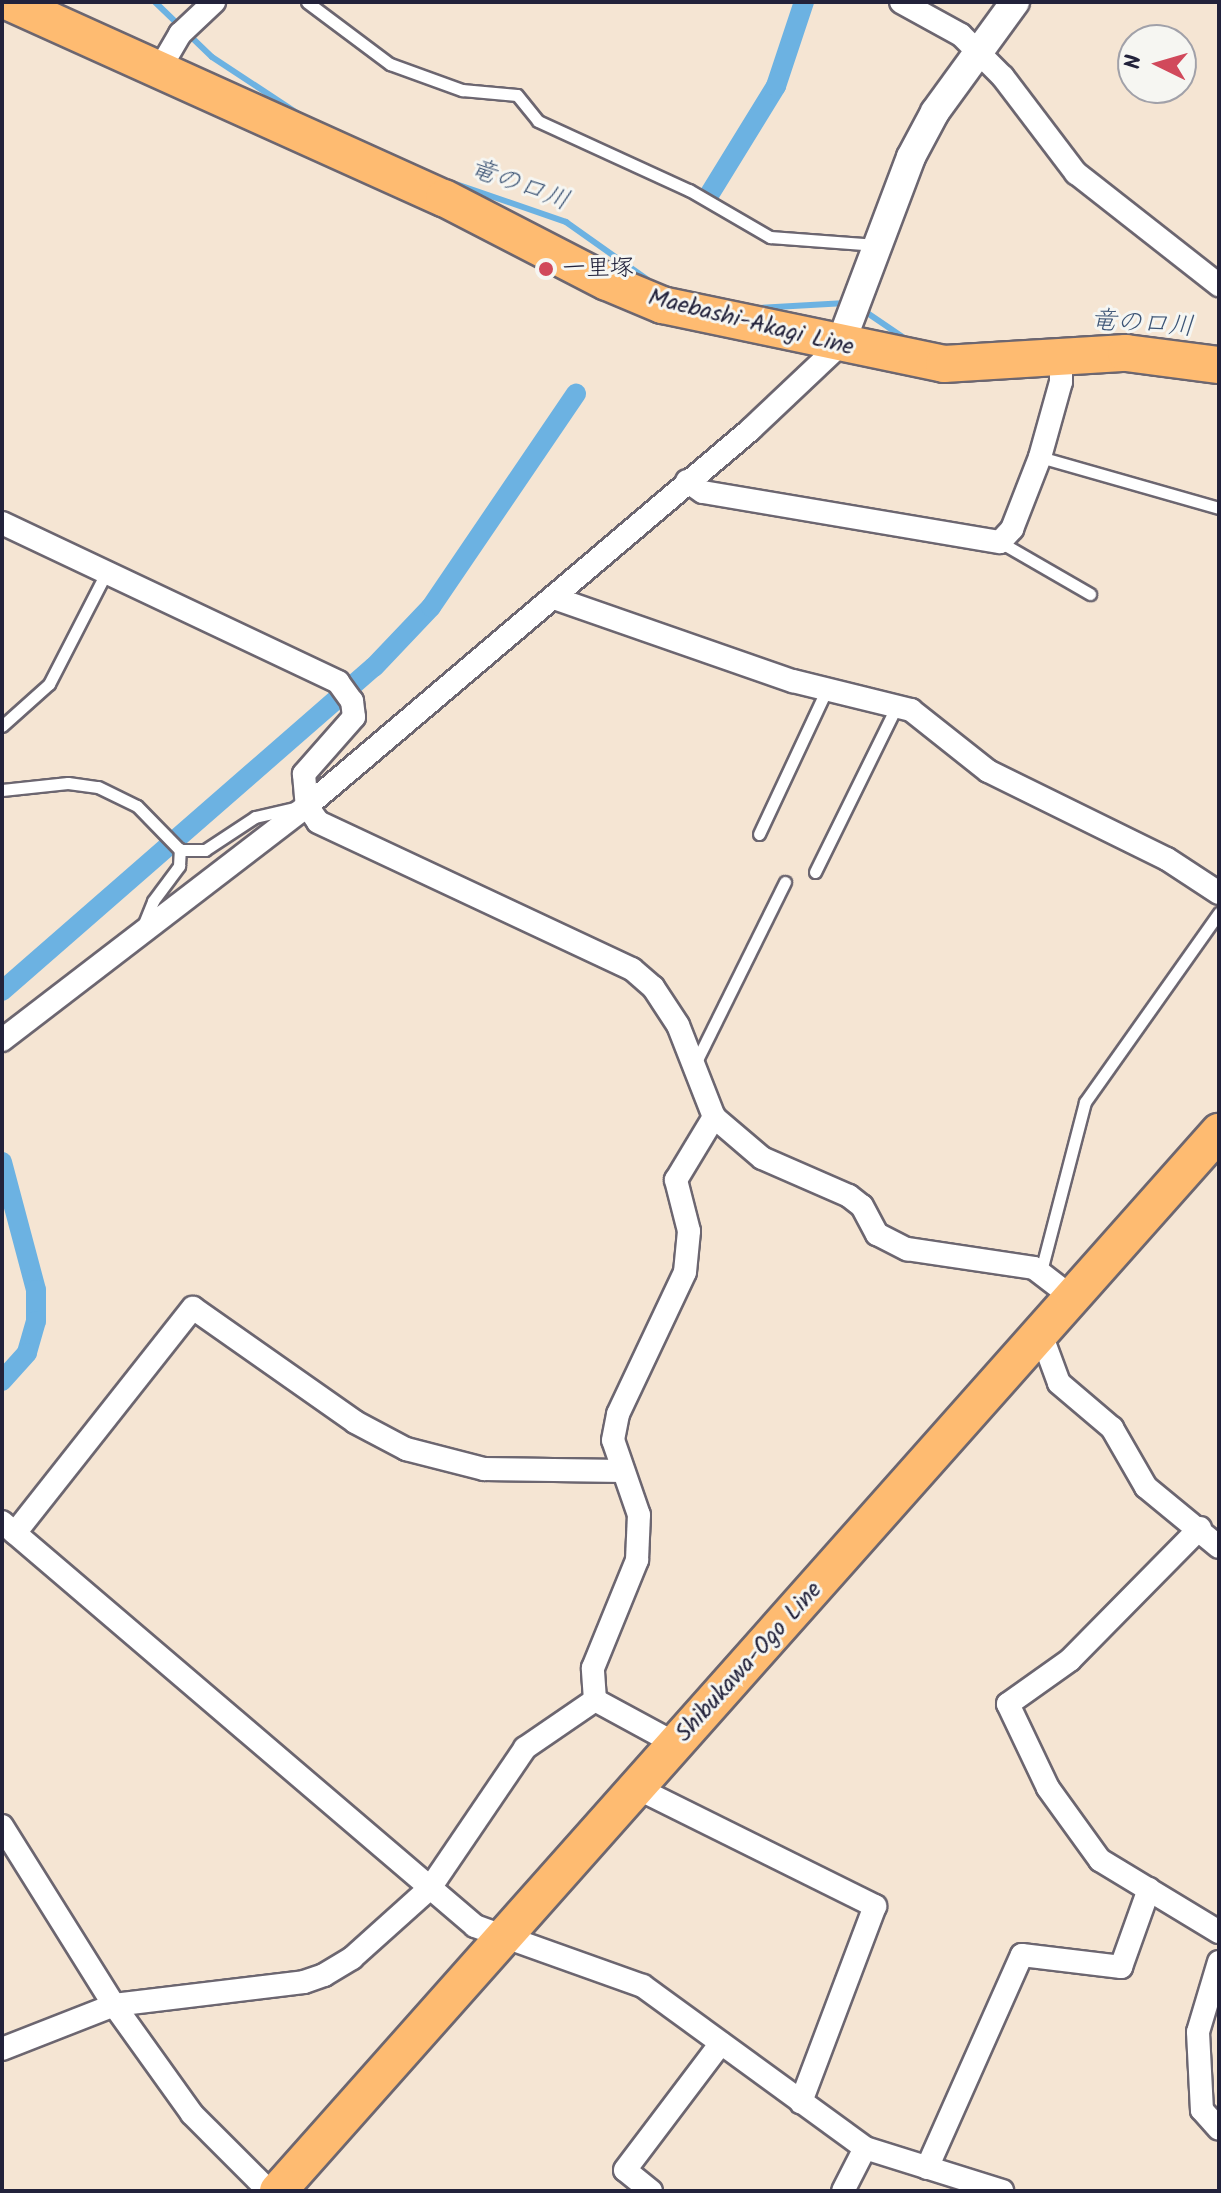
<!DOCTYPE html>
<html>
<head>
<meta charset="utf-8">
<style>
  body { margin:0 }
  #map { position:relative; width:1221px; height:2193px; overflow:hidden; background:#f5e5d3; font-family:Kalam,"Klee One",sans-serif }
  div>[style] { position:absolute }
  [style*='--x'] { left:calc(var(--x)*1px); top:calc(var(--y)*1px); width:calc(var(--w)*1px); rotate:calc(var(--a)*1deg) }
  .stream>* { height:6px; margin:-3px; padding:0 3px; transform-origin:3px; border-radius:3px; background:#6cb2e2 }
  .canal>* { height:20px; margin:-10px; padding:0 10px; transform-origin:10px; border-radius:10px; background:#6cb2e2 }
  .roads { filter:drop-shadow(2px 0 #6c6670) drop-shadow(-2px 0 #6c6670) drop-shadow(0 2px #6c6670) drop-shadow(0 -2px #6c6670) }
  .service>* { height:11px; margin:-5.5px; padding:0 5.5px; transform-origin:5.5px; border-radius:5.5px; background:#fff }
  .minor>* { height:22px; margin:-11px; padding:0 11px; transform-origin:11px; border-radius:11px; background:#fff }
  .tertiary>* { height:28px; margin:-14px; padding:0 14px; transform-origin:14px; border-radius:14px; background:#fff }
  .primary>* { height:36px; margin:-18px; padding:0 18px; transform-origin:18px; border-radius:18px; background:#febb71 }
  .dots>* { width:22px; height:22px; translate:-50% -50%; box-sizing:border-box; border:4px solid #f6f6f2; border-radius:50% }
  span { translate:-50% -50%; white-space:nowrap; text-align:center; line-height:1.15; -webkit-text-stroke:6px #f6f6f2; paint-order:stroke }
  .poi-label { font-size:24px; color:#22223b }
  .left { translate:0 -50%; text-align:left }
  .street-label { font-size:24px; color:#22223b }
  .water-label { font-size:26px; color:#3c5475; font-style:italic }
  .frame { position:absolute; inset:0; border:4px solid #22223b; pointer-events:none }
  .north { position:absolute; left:1117px; top:24px; width:80px; height:80px; box-sizing:border-box; background:#f6f6f2; border:2px solid #a1a1a9; border-radius:50%; rotate:275deg; font-size:22px; font-weight:700; line-height:32px; text-align:center; color:#22223b }
  .north::after { content:''; display:block; margin:auto; width:28px; height:36px; background:#d1495b; clip-path:polygon(50% 0,100% 100%,50% 72%,0 100%) }
</style>
</head>
<body>
<div id="map">
  <div class="stream">
    <div style="--x:155;--y:2;--w:79;--a:44"></div>
    <div style="--x:212;--y:57;--w:105;--a:33.4"></div>
    <div style="--x:453;--y:183;--w:120;--a:19"></div>
    <div style="--x:566;--y:222;--w:100;--a:35.3"></div>
    <div style="--x:758;--y:308;--w:88;--a:-3.3"></div>
    <div style="--x:860;--y:308;--w:60;--a:34.2"></div>
  </div>
  <div class="canal">
    <div style="--x:709;--y:195;--w:128;--a:-58.4"></div>
    <div style="--x:776;--y:86;--w:89;--a:-71.6"></div>
    <div style="--x:2;--y:991;--w:493;--a:-41.1"></div>
    <div style="--x:374;--y:667;--w:83;--a:-46.5"></div>
    <div style="--x:431;--y:607;--w:258;--a:-55.8"></div>
    <div style="--x:2;--y:1162;--w:132;--a:75.1"></div>
    <div style="--x:36;--y:1290;--w:31;--a:90"></div>
    <div style="--x:36;--y:1321;--w:33;--a:106"></div>
    <div style="--x:27;--y:1353;--w:38;--a:132"></div>
  </div>
  <div class="roads">
    <div class="service">
      <div style="--x:307;--y:2;--w:104;--a:36.8"></div>
      <div style="--x:390;--y:64;--w:77;--a:19.9"></div>
      <div style="--x:462;--y:90;--w:55;--a:5.2"></div>
      <div style="--x:517;--y:95;--w:33;--a:51"></div>
      <div style="--x:538;--y:121;--w:166;--a:24.6"></div>
      <div style="--x:689;--y:190;--w:94;--a:30.1"></div>
      <div style="--x:770;--y:237;--w:107;--a:4.3"></div>
      <div style="--x:1040;--y:457;--w:186;--a:15.9"></div>
      <div style="--x:1000;--y:542;--w:104;--a:30"></div>
      <div style="--x:2;--y:726;--w:63;--a:-41.8"></div>
      <div style="--x:49;--y:684;--w:125;--a:-62.8"></div>
      <div style="--x:2;--y:790;--w:66;--a:-6.1"></div>
      <div style="--x:68;--y:783;--w:30;--a:8"></div>
      <div style="--x:98;--y:787;--w:43;--a:26"></div>
      <div style="--x:137;--y:806;--w:62;--a:45.7"></div>
      <div style="--x:180;--y:850;--w:25;--a:0"></div>
      <div style="--x:205;--y:850;--w:60;--a:-33.4"></div>
      <div style="--x:255;--y:817;--w:41;--a:-12.7"></div>
      <div style="--x:759;--y:834;--w:158;--a:-64.9"></div>
      <div style="--x:815;--y:872;--w:186;--a:-63.8"></div>
      <div style="--x:143;--y:926;--w:27;--a:-68"></div>
      <div style="--x:153;--y:901;--w:44;--a:-53.4"></div>
      <div style="--x:179;--y:866;--w:17;--a:-87"></div>
      <div style="--x:695;--y:1064;--w:203;--a:-63.7"></div>
      <div style="--x:1041;--y:1271;--w:175;--a:-75.4"></div>
      <div style="--x:1085;--y:1102;--w:232;--a:-54.7"></div>
    </div>
    <div class="minor">
      <div style="--x:901;--y:2;--w:68;--a:28.8"></div>
      <div style="--x:961;--y:35;--w:59;--a:45"></div>
      <div style="--x:1003;--y:77;--w:121;--a:52.8"></div>
      <div style="--x:1076;--y:173;--w:182;--a:38.1"></div>
      <div style="--x:159;--y:70;--w:42;--a:-59.7"></div>
      <div style="--x:180;--y:34;--w:47;--a:-43.3"></div>
      <div style="--x:687;--y:481;--w:19;--a:35"></div>
      <div style="--x:703;--y:492;--w:301;--a:9.6"></div>
      <div style="--x:1000;--y:542;--w:18;--a:-47"></div>
      <div style="--x:1012;--y:529;--w:77;--a:-68.7"></div>
      <div style="--x:1040;--y:457;--w:78;--a:-74.4"></div>
      <div style="--x:1061;--y:382;--w:27;--a:-90"></div>
      <div style="--x:2;--y:523;--w:372;--a:25.3"></div>
      <div style="--x:338;--y:682;--w:24;--a:54"></div>
      <div style="--x:352;--y:701;--w:16;--a:83"></div>
      <div style="--x:354;--y:717;--w:76;--a:131.3"></div>
      <div style="--x:304;--y:774;--w:32;--a:85"></div>
      <div style="--x:307;--y:806;--w:19;--a:55"></div>
      <div style="--x:318;--y:822;--w:347;--a:25.1"></div>
      <div style="--x:632;--y:969;--w:28;--a:41"></div>
      <div style="--x:653;--y:987;--w:45;--a:56.7"></div>
      <div style="--x:678;--y:1025;--w:99;--a:68.6"></div>
      <div style="--x:714;--y:1117;--w:63;--a:40.5"></div>
      <div style="--x:762;--y:1158;--w:95;--a:23.6"></div>
      <div style="--x:849;--y:1196;--w:16;--a:38"></div>
      <div style="--x:862;--y:1206;--w:32;--a:62"></div>
      <div style="--x:877;--y:1234;--w:34;--a:27"></div>
      <div style="--x:907;--y:1249;--w:128;--a:8.5"></div>
      <div style="--x:1034;--y:1268;--w:49;--a:37.6"></div>
      <div style="--x:554;--y:598;--w:253;--a:19.2"></div>
      <div style="--x:793;--y:681;--w:122;--a:13.8"></div>
      <div style="--x:911;--y:710;--w:98;--a:38.4"></div>
      <div style="--x:988;--y:771;--w:199;--a:26.2"></div>
      <div style="--x:1167;--y:859;--w:62;--a:33.2"></div>
      <div style="--x:2;--y:1040;--w:384;--a:-37.5"></div>
      <div style="--x:307;--y:806;--w:581;--a:-40.32"></div>
      <div style="--x:750;--y:430;--w:124;--a:-43.4"></div>
      <div style="--x:1041;--y:1334;--w:52;--a:69.8"></div>
      <div style="--x:1059;--y:1383;--w:70;--a:40.3"></div>
      <div style="--x:1112;--y:1428;--w:68;--a:60"></div>
      <div style="--x:1146;--y:1487;--w:94;--a:39.4"></div>
      <div style="--x:2;--y:1522;--w:622;--a:40.5"></div>
      <div style="--x:475;--y:1926;--w:178;--a:19.7"></div>
      <div style="--x:643;--y:1986;--w:275;--a:36.1"></div>
      <div style="--x:865;--y:2148;--w:144;--a:17.4"></div>
      <div style="--x:1200;--y:1528;--w:185;--a:134.6"></div>
      <div style="--x:1070;--y:1660;--w:76;--a:144.6"></div>
      <div style="--x:1008;--y:1704;--w:93;--a:64.5"></div>
      <div style="--x:1048;--y:1788;--w:89;--a:54.2"></div>
      <div style="--x:1100;--y:1860;--w:139;--a:31.2"></div>
      <div style="--x:15;--y:1533;--w:287;--a:-51.7"></div>
      <div style="--x:193;--y:1308;--w:198;--a:35.1"></div>
      <div style="--x:355;--y:1422;--w:58;--a:27.9"></div>
      <div style="--x:406;--y:1449;--w:81;--a:14.4"></div>
      <div style="--x:484;--y:1469;--w:139;--a:0.8"></div>
      <div style="--x:676;--y:1744;--w:92;--a:-151.5"></div>
      <div style="--x:595;--y:1700;--w:32;--a:-94"></div>
      <div style="--x:593;--y:1668;--w:117;--a:-67.8"></div>
      <div style="--x:637;--y:1560;--w:45;--a:-87.5"></div>
      <div style="--x:639;--y:1515;--w:79;--a:-109.1"></div>
      <div style="--x:613;--y:1440;--w:26;--a:-79"></div>
      <div style="--x:618;--y:1414;--w:157;--a:-64.7"></div>
      <div style="--x:685;--y:1272;--w:41;--a:-84.4"></div>
      <div style="--x:689;--y:1231;--w:53;--a:-104.3"></div>
      <div style="--x:676;--y:1180;--w:74;--a:-58.9"></div>
      <div style="--x:637;--y:1788;--w:266;--a:26.4"></div>
      <div style="--x:875;--y:1906;--w:210;--a:110.7"></div>
      <div style="--x:2;--y:1826;--w:211;--a:58"></div>
      <div style="--x:114;--y:2005;--w:134;--a:54.4"></div>
      <div style="--x:192;--y:2114;--w:109;--a:45"></div>
      <div style="--x:1219;--y:1962;--w:73;--a:106.7"></div>
      <div style="--x:1198;--y:2032;--w:78;--a:87.1"></div>
      <div style="--x:1202;--y:2110;--w:25;--a:48"></div>
      <div style="--x:2;--y:2049;--w:120;--a:-21.4"></div>
      <div style="--x:114;--y:2005;--w:191;--a:-6.9"></div>
      <div style="--x:304;--y:1982;--w:21;--a:-19"></div>
      <div style="--x:324;--y:1975;--w:33;--a:-31"></div>
      <div style="--x:352;--y:1958;--w:105;--a:-41.9"></div>
      <div style="--x:430;--y:1888;--w:169;--a:-55.8"></div>
      <div style="--x:525;--y:1748;--w:85;--a:-34.4"></div>
      <div style="--x:927;--y:2168;--w:233;--a:-66"></div>
      <div style="--x:1022;--y:1955;--w:100;--a:6.9"></div>
      <div style="--x:1121;--y:1967;--w:83;--a:-70.3"></div>
      <div style="--x:651;--y:2191;--w:33;--a:-141"></div>
      <div style="--x:625;--y:2170;--w:159;--a:-52.9"></div>
      <div style="--x:843;--y:2191;--w:48;--a:-62.9"></div>
    </div>
    <div class="tertiary">
      <div style="--x:840;--y:345;--w:201;--a:-69.3"></div>
      <div style="--x:911;--y:157;--w:51;--a:-61.9"></div>
      <div style="--x:935;--y:112;--w:136;--a:-54"></div>
    </div>
    <div class="primary">
      <div style="--x:9;--y:2;--w:477;--a:24.3"></div>
      <div style="--x:444;--y:198;--w:183;--a:27.3"></div>
      <div style="--x:607;--y:282;--w:60;--a:22.7"></div>
      <div style="--x:662;--y:305;--w:288;--a:11.8"></div>
      <div style="--x:944;--y:364;--w:182;--a:-3.5"></div>
      <div style="--x:1126;--y:353;--w:94;--a:7.4"></div>
      <div style="--x:278;--y:2191;--w:1417;--a:-48.38"></div>
    </div>
  </div>
  <div class="dots">
    <div style="left:546px;top:269px;background:#d1495b"></div>
  </div>
  <div class="poi-label">
    <span class="left" style="left:562px;top:269px">一里塚</span>
  </div>
  <div class="street-label">
    <span style="left:751px;top:323px;rotate:14deg">Maebashi-Akagi Line</span>
    <span style="left:749px;top:1662px;rotate:-48deg">Shibukawa-Ogo Line</span>
  </div>
  <div class="water-label">
    <span style="left:519px;top:186px;rotate:20deg">竜の口川</span>
    <span style="left:1142px;top:325px;rotate:4deg">竜の口川</span>
  </div>
  <div class="frame"></div>
  <div class="north">N</div>
</div>
</body>
</html>
